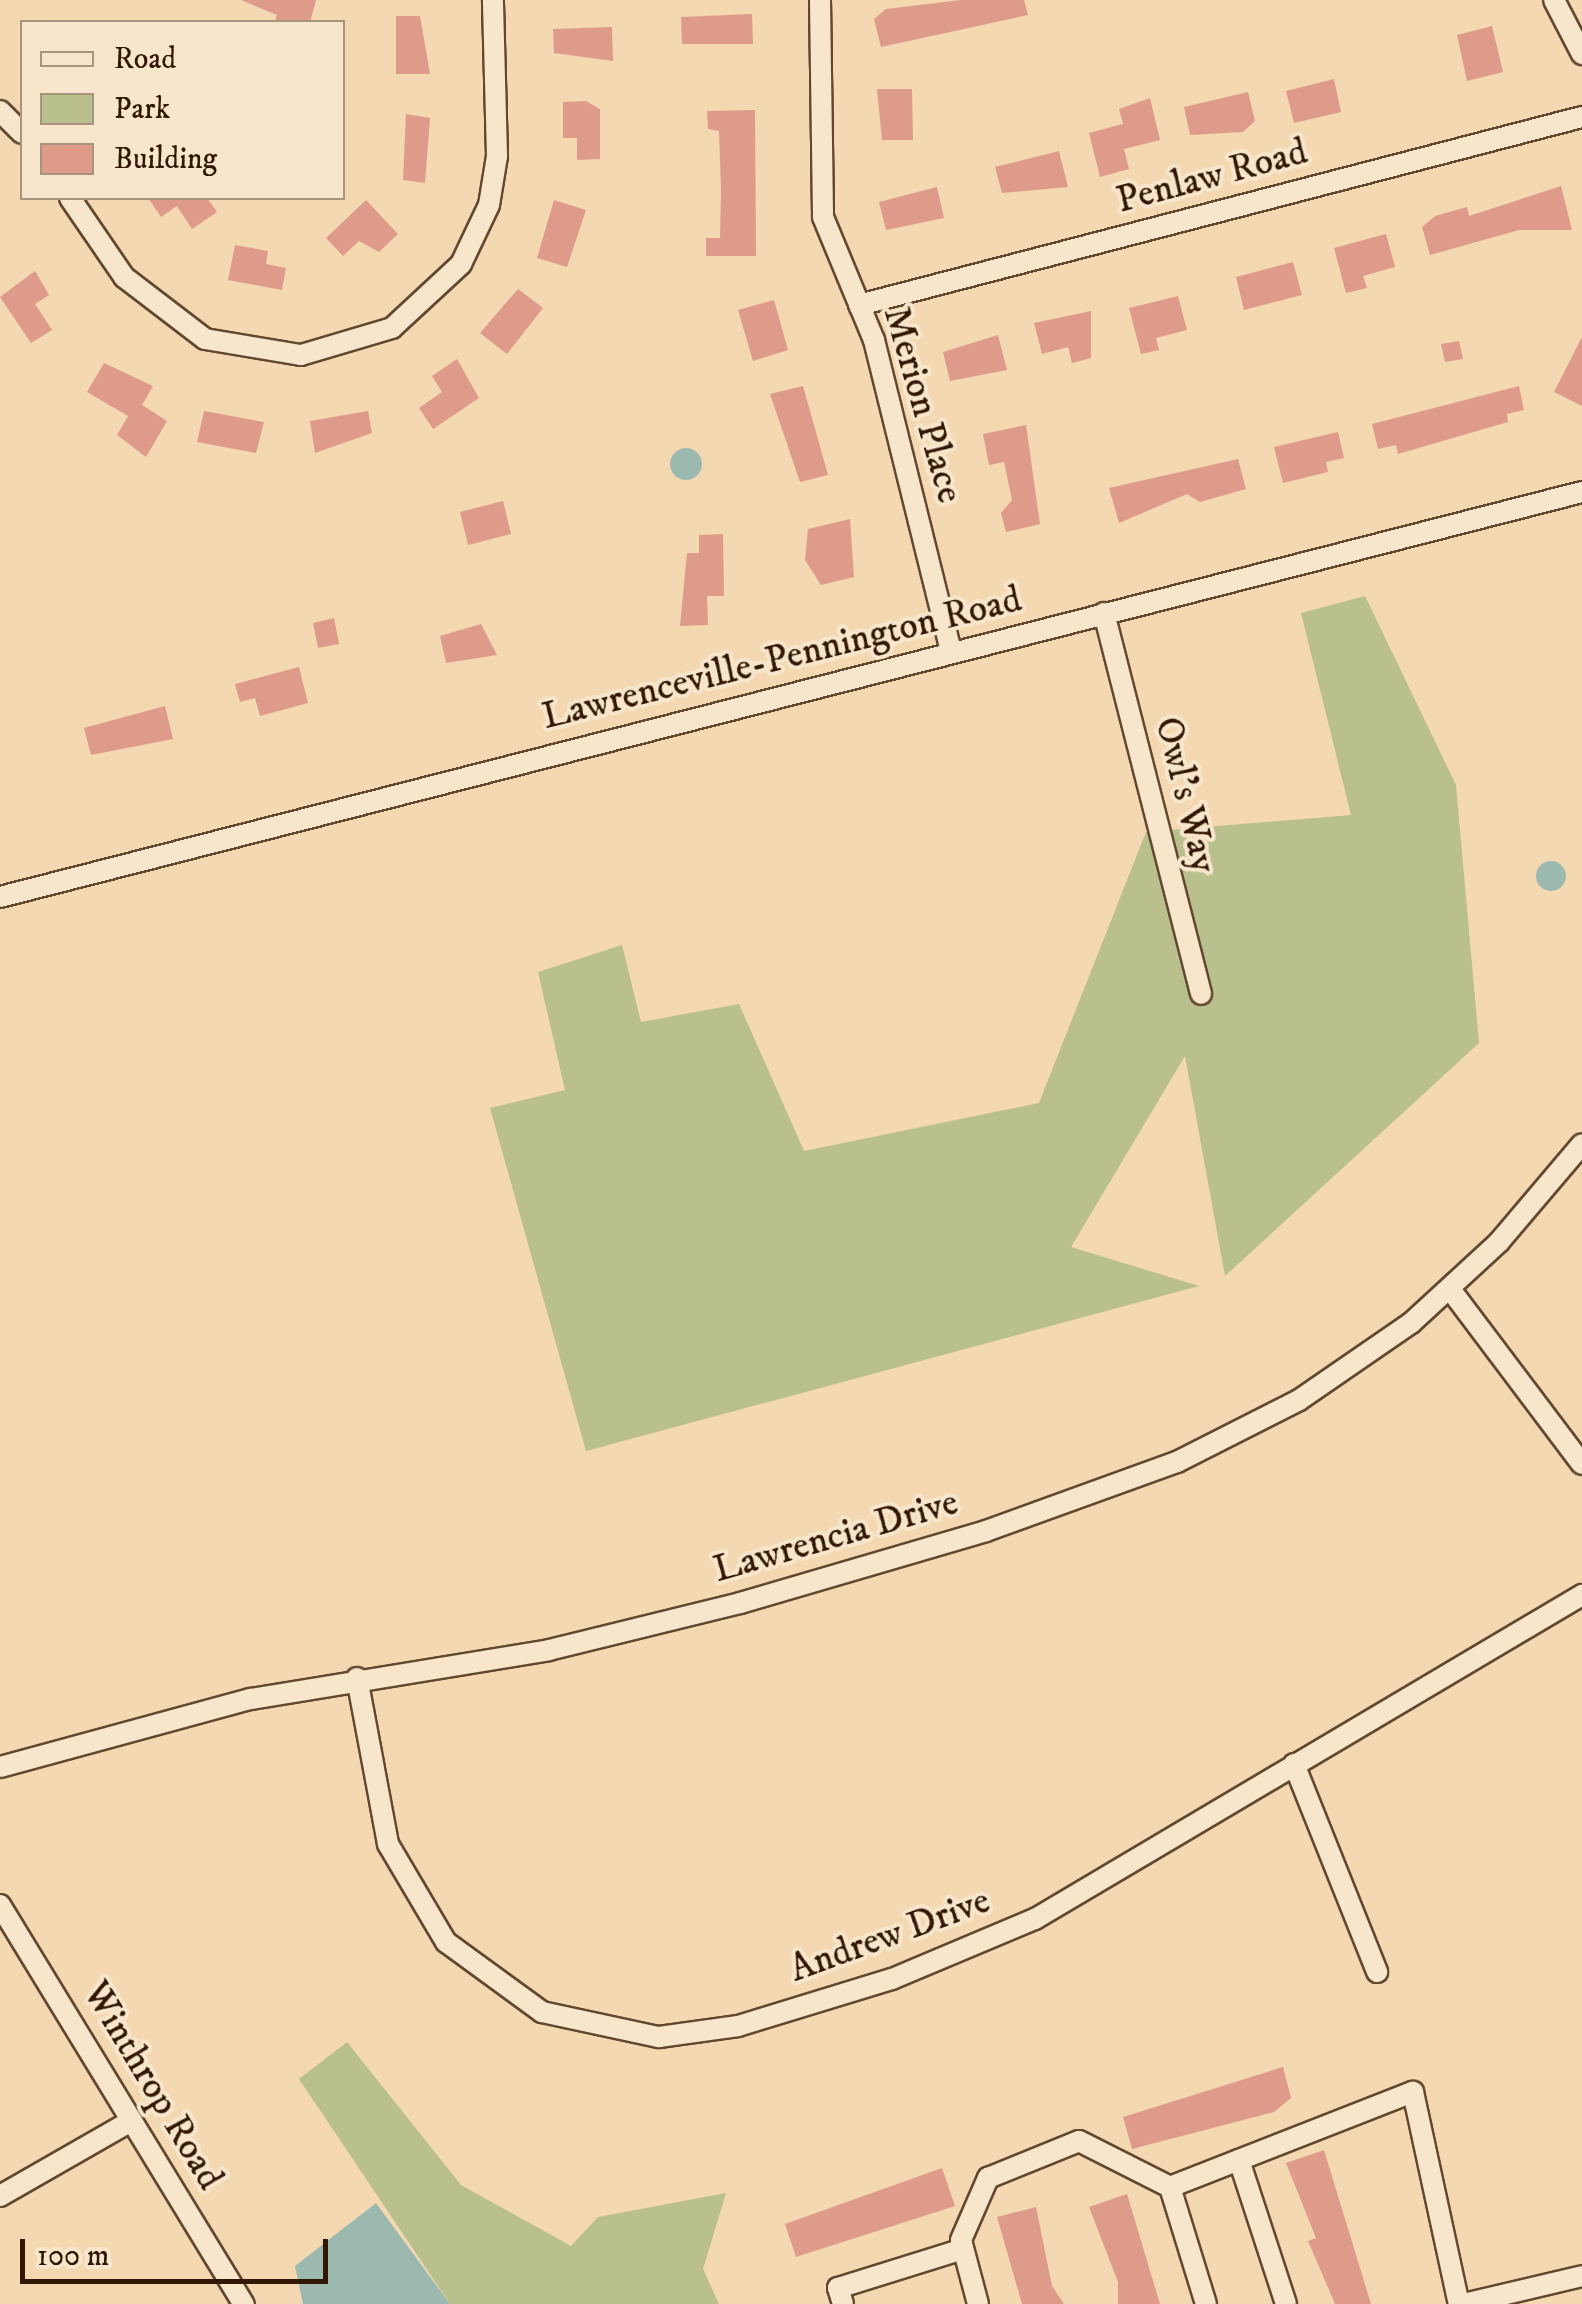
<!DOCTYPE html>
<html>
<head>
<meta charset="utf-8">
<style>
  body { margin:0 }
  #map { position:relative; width:1582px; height:2304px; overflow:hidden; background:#f3d8b1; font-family:"IM FELL DW Pica",serif }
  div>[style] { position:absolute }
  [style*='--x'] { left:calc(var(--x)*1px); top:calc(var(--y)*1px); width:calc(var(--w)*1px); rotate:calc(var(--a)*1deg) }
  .green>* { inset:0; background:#b9bf8d }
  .water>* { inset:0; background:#9cb9b0 }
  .round { border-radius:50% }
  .building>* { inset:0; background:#de9b8a }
  .roads { filter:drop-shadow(2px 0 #62482f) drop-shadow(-2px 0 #62482f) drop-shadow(0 2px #62482f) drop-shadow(0 -2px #62482f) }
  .minor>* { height:20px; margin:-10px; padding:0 10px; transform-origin:10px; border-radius:10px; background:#f7e6cc }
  span { translate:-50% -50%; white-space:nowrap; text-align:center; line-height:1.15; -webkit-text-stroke:8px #f7e6cc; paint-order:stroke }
  .street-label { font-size:38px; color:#321804 }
  .legend { position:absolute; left:20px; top:20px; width:325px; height:180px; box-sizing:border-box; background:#f7e6cc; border:2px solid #a8947c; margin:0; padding:12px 18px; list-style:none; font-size:30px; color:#321804 }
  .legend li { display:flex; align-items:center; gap:20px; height:50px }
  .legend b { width:50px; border:2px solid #a8947c }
  .scale { position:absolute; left:20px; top:2239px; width:308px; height:45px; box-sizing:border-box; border:5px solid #321804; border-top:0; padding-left:12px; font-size:30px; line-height:35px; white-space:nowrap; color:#321804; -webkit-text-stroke:8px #f7e6cc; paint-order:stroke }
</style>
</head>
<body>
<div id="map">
  <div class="green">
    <div style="clip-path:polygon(1365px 596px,1456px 785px,1479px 1043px,1225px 1276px,1185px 1056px,1071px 1247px,1199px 1286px,586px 1451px,490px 1108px,565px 1090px,538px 972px,622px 945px,641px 1022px,739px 1004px,804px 1151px,1039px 1103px,1146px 832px,1351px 815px,1301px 613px)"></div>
    <div style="clip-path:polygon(347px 2042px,461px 2185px,571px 2246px,598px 2217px,726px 2193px,703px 2269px,719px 2304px,450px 2304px,299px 2079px)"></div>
  </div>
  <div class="water">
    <div class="round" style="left:670px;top:448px;width:32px;height:32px"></div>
    <div class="round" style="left:1536px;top:861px;width:30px;height:30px"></div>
    <div style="clip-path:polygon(376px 2203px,450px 2304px,303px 2304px,295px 2266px)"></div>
  </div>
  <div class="building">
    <div style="clip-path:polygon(241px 0,316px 0,310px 22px,275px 22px,277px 15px)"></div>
    <div style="clip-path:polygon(961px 0,1024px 0,1028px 15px,881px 47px,874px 19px,886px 9px)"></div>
    <div style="clip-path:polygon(752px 14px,753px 44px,682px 44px,681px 17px)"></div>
    <div style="clip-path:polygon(396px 16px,420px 16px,430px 74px,396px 74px)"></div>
    <div style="clip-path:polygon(1492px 26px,1503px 72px,1467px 81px,1457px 35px)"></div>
    <div style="clip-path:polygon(612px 27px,613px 61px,554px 53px,553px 29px)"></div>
    <div style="clip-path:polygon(1334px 79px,1341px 112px,1294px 123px,1286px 91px)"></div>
    <div style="clip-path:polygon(877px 89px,912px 89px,913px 140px,882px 140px)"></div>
    <div style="clip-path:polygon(1248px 92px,1255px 121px,1243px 132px,1190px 135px,1184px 107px)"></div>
    <div style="clip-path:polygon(1150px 98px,1160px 140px,1124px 149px,1129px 169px,1100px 177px,1089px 133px,1123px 124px,1119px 109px)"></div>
    <div style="clip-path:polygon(586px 101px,600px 109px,600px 159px,577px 160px,577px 138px,563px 138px,563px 102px)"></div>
    <div style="clip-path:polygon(755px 110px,756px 256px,706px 256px,706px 238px,720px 238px,721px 189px,719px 131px,708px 129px,707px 111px)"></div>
    <div style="clip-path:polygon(406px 114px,430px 118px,425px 183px,403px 180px)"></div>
    <div style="clip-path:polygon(1059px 151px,1068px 187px,1002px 193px,995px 167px)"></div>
    <div style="clip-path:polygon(1561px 186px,1572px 230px,1519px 230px,1430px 255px,1422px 227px,1435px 216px,1467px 207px,1469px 216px)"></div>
    <div style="clip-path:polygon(937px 187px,944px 218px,886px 230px,879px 202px)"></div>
    <div style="clip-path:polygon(148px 198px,207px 198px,217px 212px,192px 229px,177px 206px,161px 217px)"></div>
    <div style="clip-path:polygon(366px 200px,398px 234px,379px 252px,359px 241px,343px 256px,326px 238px)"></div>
    <div style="clip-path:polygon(554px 200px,586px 210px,567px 267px,537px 258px)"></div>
    <div style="clip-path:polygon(1386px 234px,1395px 267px,1363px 276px,1367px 288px,1346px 293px,1334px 248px)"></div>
    <div style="clip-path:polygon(235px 245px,268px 251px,266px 264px,286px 268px,282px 290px,228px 280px)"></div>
    <div style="clip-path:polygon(1293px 262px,1302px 295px,1244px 310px,1236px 277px)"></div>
    <div style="clip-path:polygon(35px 271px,49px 295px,35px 304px,52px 330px,31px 343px,0 297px)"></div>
    <div style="clip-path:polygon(518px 289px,543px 308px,507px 354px,480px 333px)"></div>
    <div style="clip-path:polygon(1178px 296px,1187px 330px,1156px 338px,1159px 350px,1141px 354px,1129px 308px)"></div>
    <div style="clip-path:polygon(774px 300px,788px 350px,753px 361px,738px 310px)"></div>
    <div style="clip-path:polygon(1091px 311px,1091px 358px,1072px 363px,1068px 347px,1042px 354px,1034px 323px)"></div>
    <div style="clip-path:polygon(998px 335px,1007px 370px,950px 381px,943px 352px)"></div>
    <div style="clip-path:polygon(1582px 337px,1582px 406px,1554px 392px)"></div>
    <div style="clip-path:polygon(1459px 341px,1463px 359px,1445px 362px,1441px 344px)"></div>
    <div style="clip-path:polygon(457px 359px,479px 398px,433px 429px,419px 408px,442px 392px,432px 376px)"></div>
    <div style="clip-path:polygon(104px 363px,153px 386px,142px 405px,167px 421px,146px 457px,117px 435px,128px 416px,87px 392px)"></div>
    <div style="clip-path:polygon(803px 386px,828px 475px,800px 482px,770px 394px)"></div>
    <div style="clip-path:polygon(1519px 386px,1524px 410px,1507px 414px,1508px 422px,1398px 454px,1396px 445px,1378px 449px,1372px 424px)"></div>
    <div style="clip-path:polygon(204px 411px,264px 422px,256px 453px,197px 442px)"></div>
    <div style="clip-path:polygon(368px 411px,372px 433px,315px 453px,310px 421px)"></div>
    <div style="clip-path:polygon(1026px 425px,1040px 524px,1006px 532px,1001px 513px,1012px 500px,1004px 462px,989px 465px,983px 434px)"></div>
    <div style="clip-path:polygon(1338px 432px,1344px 458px,1326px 462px,1328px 472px,1283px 483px,1274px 447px)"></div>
    <div style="clip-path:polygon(1238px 459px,1246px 489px,1200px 502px,1187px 494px,1119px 523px,1109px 488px)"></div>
    <div style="clip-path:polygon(503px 501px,511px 534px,468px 545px,460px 512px)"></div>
    <div style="clip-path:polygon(850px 519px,854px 577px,821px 585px,805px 560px,808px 529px)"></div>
    <div style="clip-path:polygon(723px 534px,724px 596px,707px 596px,708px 625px,680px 626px,687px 553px,699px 553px,699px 535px)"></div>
    <div style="clip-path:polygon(334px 618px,339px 644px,318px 648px,313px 623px)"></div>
    <div style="clip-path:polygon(481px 624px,497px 655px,446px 663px,440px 636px)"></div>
    <div style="clip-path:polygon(299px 667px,308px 703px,260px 716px,255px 698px,240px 702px,235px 684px)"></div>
    <div style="clip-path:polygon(165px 706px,173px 739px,91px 755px,84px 728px)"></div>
    <div style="clip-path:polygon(1283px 2067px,1291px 2098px,1274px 2112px,1132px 2149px,1123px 2117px)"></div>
    <div style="clip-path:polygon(1324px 2150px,1371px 2304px,1335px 2304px,1308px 2241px,1316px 2238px,1286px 2163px)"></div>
    <div style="clip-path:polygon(942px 2168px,955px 2206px,796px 2257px,785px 2224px)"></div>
    <div style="clip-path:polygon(1127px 2194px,1160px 2304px,1118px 2304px,1118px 2282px,1089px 2207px)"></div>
    <div style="clip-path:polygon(1036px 2207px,1052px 2286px,1064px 2304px,1022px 2304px,997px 2217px)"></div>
  </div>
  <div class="roads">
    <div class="minor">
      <div style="--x:820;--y:0;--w:217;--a:89.2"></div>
      <div style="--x:823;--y:217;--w:133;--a:67.5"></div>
      <div style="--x:874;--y:340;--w:321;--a:76.1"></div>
      <div style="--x:1554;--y:0;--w:61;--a:62.6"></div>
      <div style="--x:0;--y:111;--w:31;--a:45"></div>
      <div style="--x:70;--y:198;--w:96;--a:55.6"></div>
      <div style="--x:124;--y:277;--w:102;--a:37.4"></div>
      <div style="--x:205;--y:339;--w:97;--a:9.5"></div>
      <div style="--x:301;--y:355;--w:95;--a:-16.5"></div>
      <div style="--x:392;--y:328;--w:94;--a:-42.8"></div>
      <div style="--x:461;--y:264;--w:65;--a:-64.6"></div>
      <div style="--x:489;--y:205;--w:50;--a:-80.7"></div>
      <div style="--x:497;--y:156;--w:156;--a:-91.5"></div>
      <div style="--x:859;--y:305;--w:747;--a:-14.58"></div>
      <div style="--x:1104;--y:613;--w:393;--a:75.7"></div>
      <div style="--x:0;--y:897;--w:1633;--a:-14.36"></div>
      <div style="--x:1450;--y:1289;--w:219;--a:53"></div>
      <div style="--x:357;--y:1678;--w:169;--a:79.4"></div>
      <div style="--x:388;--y:1844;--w:114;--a:59.4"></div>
      <div style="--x:446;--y:1942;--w:119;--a:36.1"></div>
      <div style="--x:542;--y:2012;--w:120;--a:12.1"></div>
      <div style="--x:659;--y:2037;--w:80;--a:-7.9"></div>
      <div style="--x:738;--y:2026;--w:161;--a:-17"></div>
      <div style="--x:892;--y:1979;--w:155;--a:-22.8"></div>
      <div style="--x:1035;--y:1919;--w:636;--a:-30.64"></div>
      <div style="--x:1294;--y:1764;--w:224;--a:68.2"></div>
      <div style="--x:0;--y:1767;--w:260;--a:-15.2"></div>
      <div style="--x:251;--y:1699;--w:302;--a:-9.3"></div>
      <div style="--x:549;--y:1650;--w:197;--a:-13.8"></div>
      <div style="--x:740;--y:1603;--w:256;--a:-16.3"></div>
      <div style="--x:986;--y:1531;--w:203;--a:-19.9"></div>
      <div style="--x:1177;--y:1462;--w:137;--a:-26.9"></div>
      <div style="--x:1299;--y:1400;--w:136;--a:-34.5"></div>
      <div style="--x:1411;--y:1323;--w:120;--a:-42.6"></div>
      <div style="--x:1499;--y:1242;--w:128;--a:-49.7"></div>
      <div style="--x:0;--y:1905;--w:468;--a:58.6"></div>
      <div style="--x:1239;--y:2160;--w:151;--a:71.9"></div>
      <div style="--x:1170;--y:2187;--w:261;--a:-21.4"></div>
      <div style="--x:1413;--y:2092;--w:217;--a:77.8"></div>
      <div style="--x:0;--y:2196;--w:151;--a:-29.8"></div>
      <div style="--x:843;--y:2304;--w:17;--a:-107"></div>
      <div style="--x:838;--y:2288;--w:131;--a:-17.3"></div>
      <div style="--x:978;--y:2304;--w:66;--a:-104.9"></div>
      <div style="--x:961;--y:2240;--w:68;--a:-66.5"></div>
      <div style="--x:988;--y:2178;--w:98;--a:-22.1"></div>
      <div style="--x:1079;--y:2141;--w:102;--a:26.8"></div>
      <div style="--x:1170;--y:2187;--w:122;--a:72.9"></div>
      <div style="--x:1464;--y:2304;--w:121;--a:-13.3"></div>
    </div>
  </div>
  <div class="street-label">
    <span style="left:1212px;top:177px;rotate:-15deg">Penlaw Road</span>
    <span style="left:922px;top:405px;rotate:74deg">Merion Place</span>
    <span style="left:782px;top:659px;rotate:-14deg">Lawrenceville-Pennington Road</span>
    <span style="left:1185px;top:795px;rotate:76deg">Owl's Way</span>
    <span style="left:836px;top:1537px;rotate:-16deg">Lawrencia Drive</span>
    <span style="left:890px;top:1936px;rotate:-20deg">Andrew Drive</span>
    <span style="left:152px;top:2086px;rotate:59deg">Winthrop Road</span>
  </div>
  <ul class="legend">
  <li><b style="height:12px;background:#f7e6cc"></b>Road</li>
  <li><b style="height:28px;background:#b9bf8d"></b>Park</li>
  <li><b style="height:28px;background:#de9b8a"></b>Building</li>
  </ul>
  <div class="scale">100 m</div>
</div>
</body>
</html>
